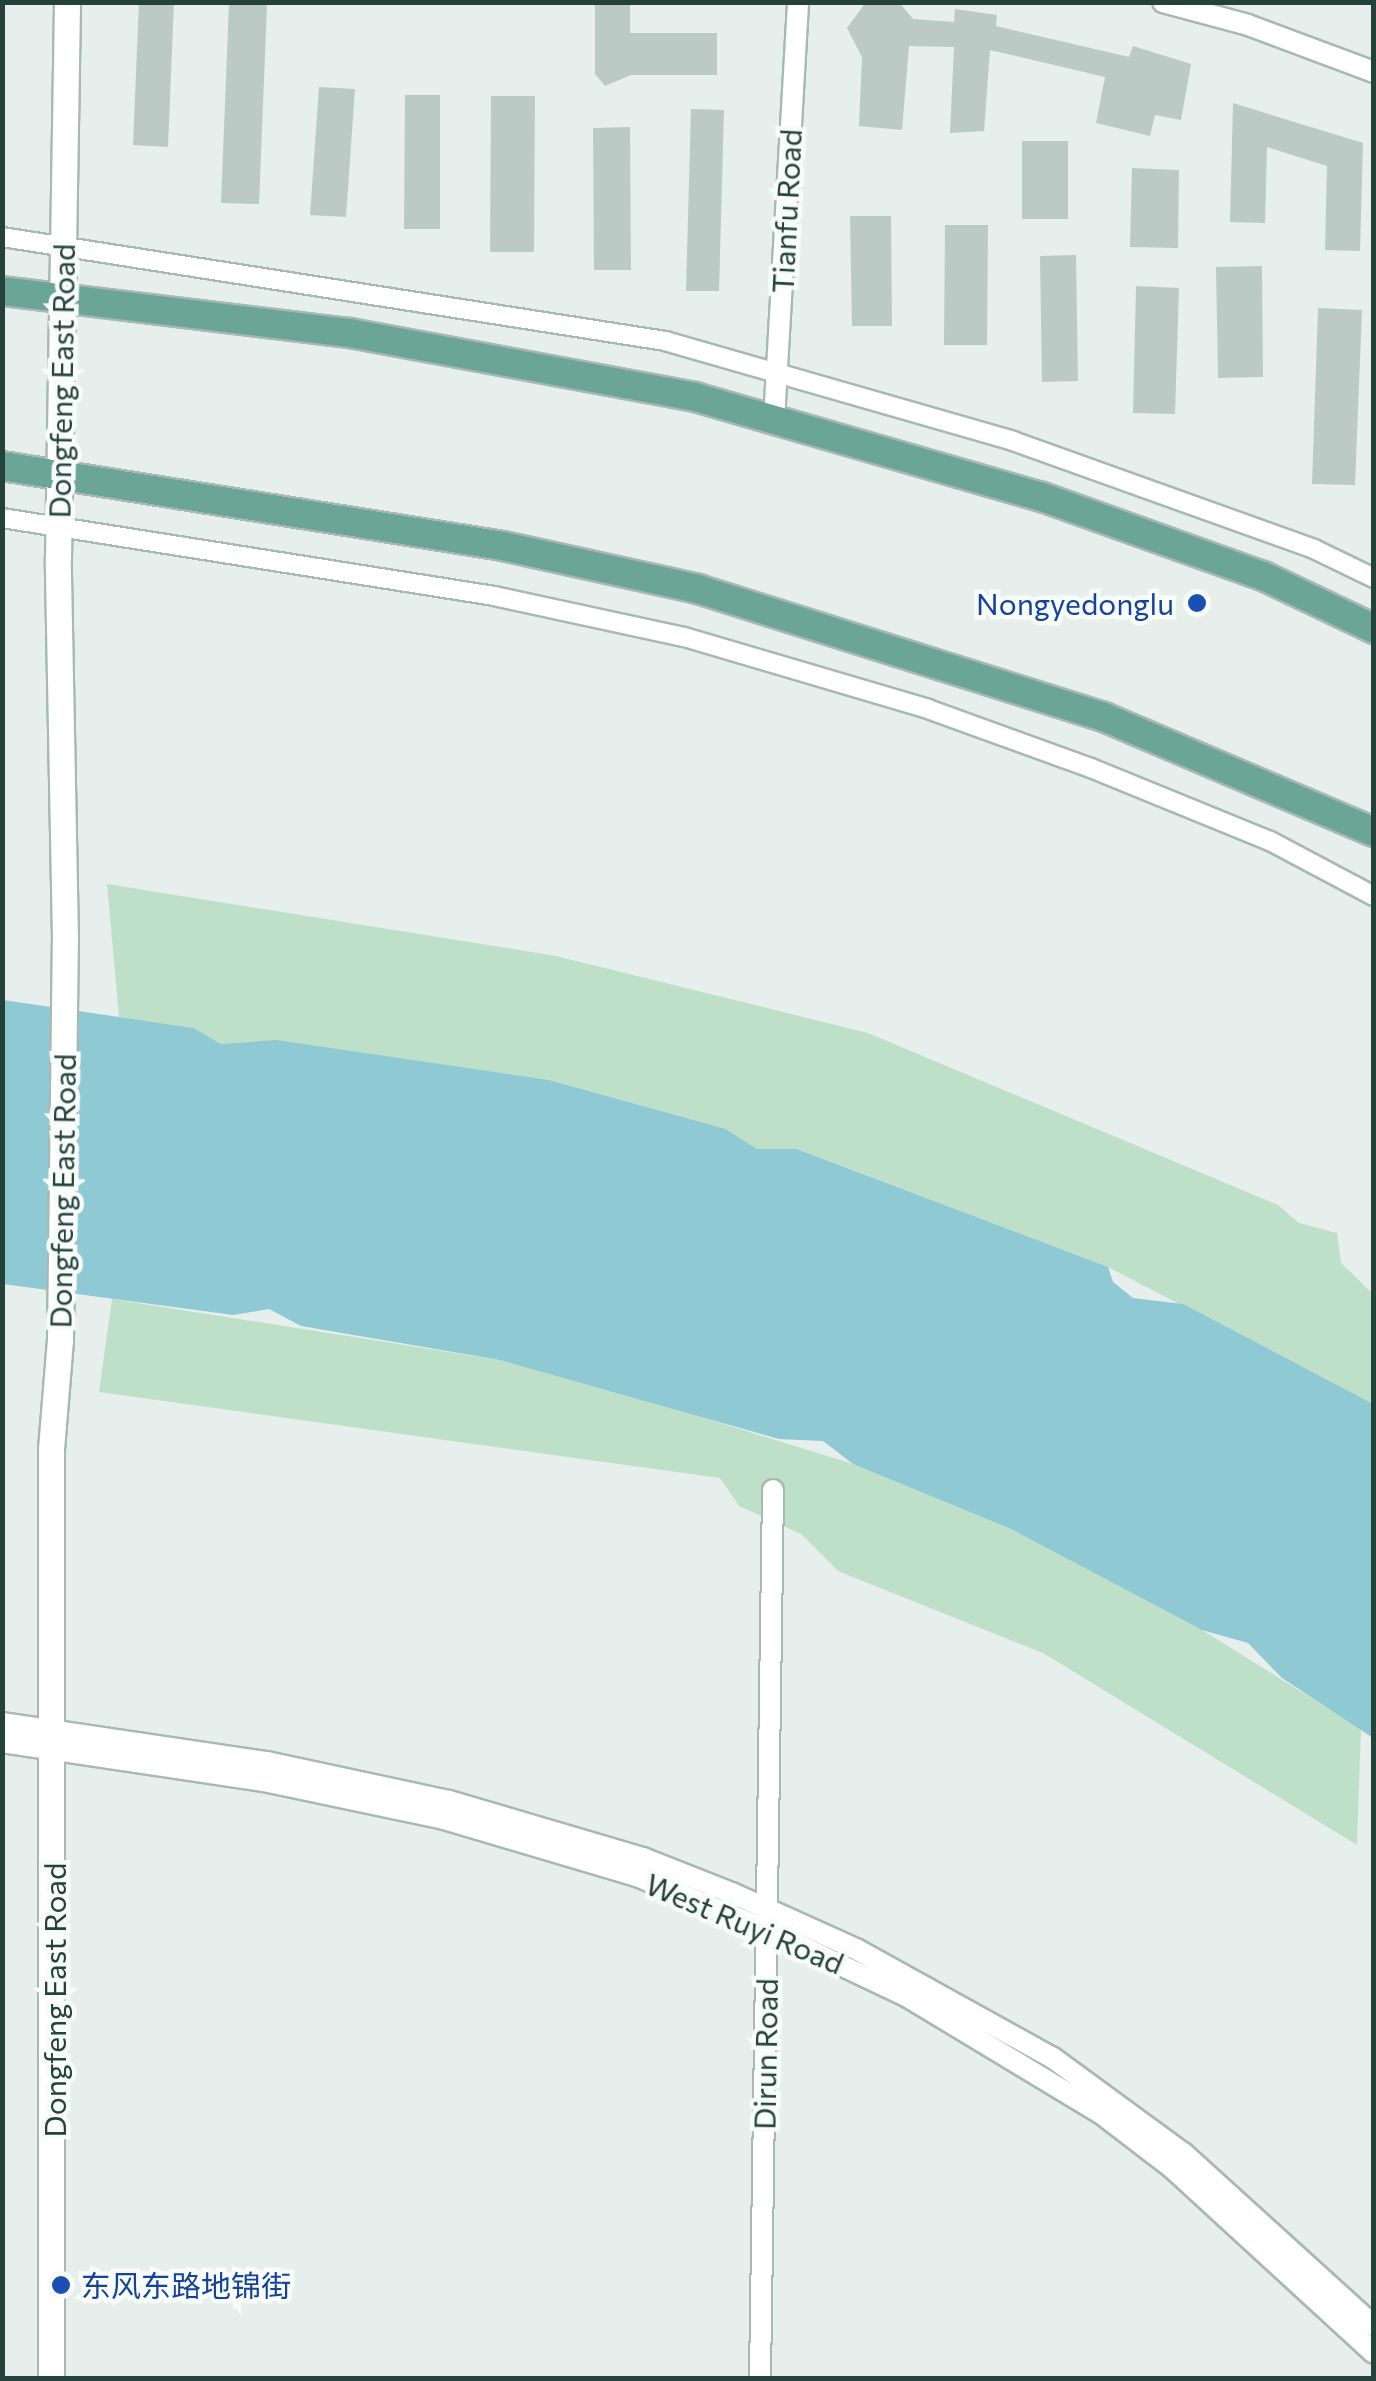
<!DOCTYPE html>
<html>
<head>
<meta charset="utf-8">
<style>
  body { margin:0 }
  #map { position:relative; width:1376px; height:2381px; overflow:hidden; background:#e6efeb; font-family:Commissioner,"Noto Sans SC",sans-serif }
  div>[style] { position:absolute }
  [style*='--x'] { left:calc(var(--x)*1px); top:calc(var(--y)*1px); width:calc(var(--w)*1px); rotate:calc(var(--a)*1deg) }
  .green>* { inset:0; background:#bfe0c8 }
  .water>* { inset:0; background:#8ec9d4 }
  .building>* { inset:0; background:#bbcac4 }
  .roads { filter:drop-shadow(2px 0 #a8b8b2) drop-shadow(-2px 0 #a8b8b2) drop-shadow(0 2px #a8b8b2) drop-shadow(0 -2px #a8b8b2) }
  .minor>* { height:18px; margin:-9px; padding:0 9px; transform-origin:9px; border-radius:9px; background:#fff }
  .tertiary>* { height:20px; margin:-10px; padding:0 10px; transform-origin:10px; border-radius:10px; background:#fff }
  .secondary>* { height:25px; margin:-12.5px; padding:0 12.5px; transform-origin:12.5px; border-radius:12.5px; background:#fff }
  .primary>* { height:28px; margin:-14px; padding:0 14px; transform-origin:14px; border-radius:14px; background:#6aa596 }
  .dots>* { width:28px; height:28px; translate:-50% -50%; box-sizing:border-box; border:5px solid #f7fbf9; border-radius:50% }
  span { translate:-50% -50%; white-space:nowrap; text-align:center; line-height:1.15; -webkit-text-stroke:9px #f7fbf9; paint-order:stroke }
  .street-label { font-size:30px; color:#24423a }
  .transit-label { font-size:30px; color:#164399 }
  .right { translate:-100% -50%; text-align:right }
  .left { translate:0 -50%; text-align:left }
  .frame { position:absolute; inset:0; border:5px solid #24423a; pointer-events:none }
</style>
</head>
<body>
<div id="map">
  <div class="green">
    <div style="clip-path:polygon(107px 884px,556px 956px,868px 1033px,1278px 1205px,1299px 1223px,1337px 1233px,1341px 1263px,1373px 1294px,1373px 1405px,1108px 1267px,798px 1149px,757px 1149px,726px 1129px,549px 1080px,263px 1041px,221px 1044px,194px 1028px,119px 1017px)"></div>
    <div style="clip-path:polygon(112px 1299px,500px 1360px,592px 1383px,853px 1464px,1011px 1529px,1202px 1630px,1361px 1729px,1357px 1845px,1043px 1653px,838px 1571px,801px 1534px,739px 1506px,720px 1478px,99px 1392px)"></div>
  </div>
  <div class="water">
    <div style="clip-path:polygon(3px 1000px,194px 1028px,221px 1044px,276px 1040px,549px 1080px,726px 1129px,757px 1149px,797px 1149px,1108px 1267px,1113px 1282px,1133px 1298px,1183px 1304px,1373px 1404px,1373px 1738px,1282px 1678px,1248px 1643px,1202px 1630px,1011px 1529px,853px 1464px,823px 1441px,779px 1439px,500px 1360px,301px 1326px,269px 1309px,233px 1315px,3px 1284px)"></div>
  </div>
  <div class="building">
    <div style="clip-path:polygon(139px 2px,174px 2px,168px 147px,133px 145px)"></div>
    <div style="clip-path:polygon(595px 2px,630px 2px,630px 33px,717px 33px,717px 75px,631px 75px,605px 86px,595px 74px)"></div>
    <div style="clip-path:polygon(866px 2px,899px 2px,913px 19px,954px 22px,955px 9px,997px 15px,996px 26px,1129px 57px,1133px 46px,1191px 64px,1181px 120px,1155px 115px,1150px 136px,1096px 123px,1105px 77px,990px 50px,984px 131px,950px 133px,954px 47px,909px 46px,902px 130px,859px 126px,862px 57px,847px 28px)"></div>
    <div style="clip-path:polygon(229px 3px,267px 5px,259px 204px,221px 203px)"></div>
    <div style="clip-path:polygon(319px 87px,355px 89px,346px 217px,310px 215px)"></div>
    <div style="clip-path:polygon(405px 95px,440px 95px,440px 229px,404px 229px)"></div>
    <div style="clip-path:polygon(491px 96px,535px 96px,534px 252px,490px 252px)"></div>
    <div style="clip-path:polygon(1233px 103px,1363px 143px,1360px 251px,1325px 250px,1327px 166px,1267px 147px,1265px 223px,1230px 222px)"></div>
    <div style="clip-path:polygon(691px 109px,724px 110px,719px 291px,686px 291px)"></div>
    <div style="clip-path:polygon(630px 127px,631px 270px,594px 270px,593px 128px)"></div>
    <div style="clip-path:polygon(1022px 141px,1068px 141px,1068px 219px,1022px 219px)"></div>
    <div style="clip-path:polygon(1132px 168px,1179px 170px,1178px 248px,1130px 247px)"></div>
    <div style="clip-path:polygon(850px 216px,891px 216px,892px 326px,852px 326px)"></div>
    <div style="clip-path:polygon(945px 225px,988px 225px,987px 345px,944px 345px)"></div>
    <div style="clip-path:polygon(1076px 255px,1078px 381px,1042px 382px,1040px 256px)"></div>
    <div style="clip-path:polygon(1262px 266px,1263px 377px,1218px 378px,1216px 267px)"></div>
    <div style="clip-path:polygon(1136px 286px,1179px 288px,1175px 414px,1133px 413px)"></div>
    <div style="clip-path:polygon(1318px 308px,1362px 310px,1355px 485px,1312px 484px)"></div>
  </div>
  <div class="roads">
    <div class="minor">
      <div style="--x:2;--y:237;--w:671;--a:8.91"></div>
      <div style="--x:665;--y:341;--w:362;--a:16"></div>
      <div style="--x:1013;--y:441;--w:320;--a:19.7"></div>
      <div style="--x:1314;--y:549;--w:67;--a:25.8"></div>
      <div style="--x:2;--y:518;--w:498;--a:9"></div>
      <div style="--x:494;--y:596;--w:194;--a:12.2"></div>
      <div style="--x:684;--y:637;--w:254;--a:16.4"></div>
      <div style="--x:928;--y:709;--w:173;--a:19.9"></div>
      <div style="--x:1091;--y:768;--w:193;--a:22.2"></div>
      <div style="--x:1270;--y:841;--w:118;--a:27.9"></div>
    </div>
    <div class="tertiary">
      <div style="--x:1163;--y:2;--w:88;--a:15.1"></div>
      <div style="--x:1248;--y:25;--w:134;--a:20.5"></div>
      <div style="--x:774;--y:420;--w:419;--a:-86.7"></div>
      <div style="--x:2;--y:1723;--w:268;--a:8.4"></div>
      <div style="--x:267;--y:1762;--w:186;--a:12.1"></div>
      <div style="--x:449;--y:1801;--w:202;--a:16.4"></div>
      <div style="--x:643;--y:1858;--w:96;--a:21.5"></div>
      <div style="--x:732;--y:1893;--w:138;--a:24.3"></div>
      <div style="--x:858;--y:1950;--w:223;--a:29"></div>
      <div style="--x:1053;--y:2058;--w:161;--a:36.2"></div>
      <div style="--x:1183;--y:2153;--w:258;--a:42.2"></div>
      <div style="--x:2;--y:1742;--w:265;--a:8.5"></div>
      <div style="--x:264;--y:1781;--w:184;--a:11.9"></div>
      <div style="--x:444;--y:1819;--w:201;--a:16.5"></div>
      <div style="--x:637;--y:1876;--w:141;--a:22.6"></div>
      <div style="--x:767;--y:1930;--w:156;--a:25.4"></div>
      <div style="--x:908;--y:1997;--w:223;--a:31.1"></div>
      <div style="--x:1099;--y:2112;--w:91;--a:37.4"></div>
      <div style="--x:1171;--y:2167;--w:275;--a:42.5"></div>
      <div style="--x:760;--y:2378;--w:888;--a:-89.16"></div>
    </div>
    <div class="secondary">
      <div style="--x:51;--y:2378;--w:929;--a:-90"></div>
      <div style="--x:51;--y:1449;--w:109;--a:-85.3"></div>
      <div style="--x:60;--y:1340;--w:401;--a:-89.3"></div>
      <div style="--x:65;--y:939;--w:381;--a:-91.1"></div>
      <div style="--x:58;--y:558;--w:556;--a:-89.07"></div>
    </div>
    <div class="primary">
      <div style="--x:2;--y:291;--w:351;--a:6.9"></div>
      <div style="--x:350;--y:333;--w:351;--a:10.5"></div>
      <div style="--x:695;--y:397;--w:361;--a:16.1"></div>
      <div style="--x:1042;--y:497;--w:235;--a:19.7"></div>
      <div style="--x:1263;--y:576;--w:123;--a:25.5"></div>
      <div style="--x:2;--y:466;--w:507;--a:9.07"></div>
      <div style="--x:503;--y:546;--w:200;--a:12.4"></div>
      <div style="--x:698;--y:589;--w:426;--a:17.5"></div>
      <div style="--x:1104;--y:717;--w:293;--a:23.1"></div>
    </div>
  </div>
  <div class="dots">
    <div style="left:1197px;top:603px;background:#1a4fb4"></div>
    <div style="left:61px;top:2285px;background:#1a4fb4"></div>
  </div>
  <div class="street-label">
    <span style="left:786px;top:211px;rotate:-87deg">Tianfu Road</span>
    <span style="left:61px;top:381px;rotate:-89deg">Dongfeng East Road</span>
    <span style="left:62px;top:1191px;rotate:-89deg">Dongfeng East Road</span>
    <span style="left:745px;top:1923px;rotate:23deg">West Ruyi Road</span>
    <span style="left:54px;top:2000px;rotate:-90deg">Dongfeng East Road</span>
    <span style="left:765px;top:2054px;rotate:-89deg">Dirun Road</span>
  </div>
  <div class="transit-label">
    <span class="right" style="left:1174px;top:603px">Nongyedonglu</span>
    <span class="left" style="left:81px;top:2285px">东风东路地锦街</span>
  </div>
  <div class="frame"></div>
</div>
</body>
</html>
